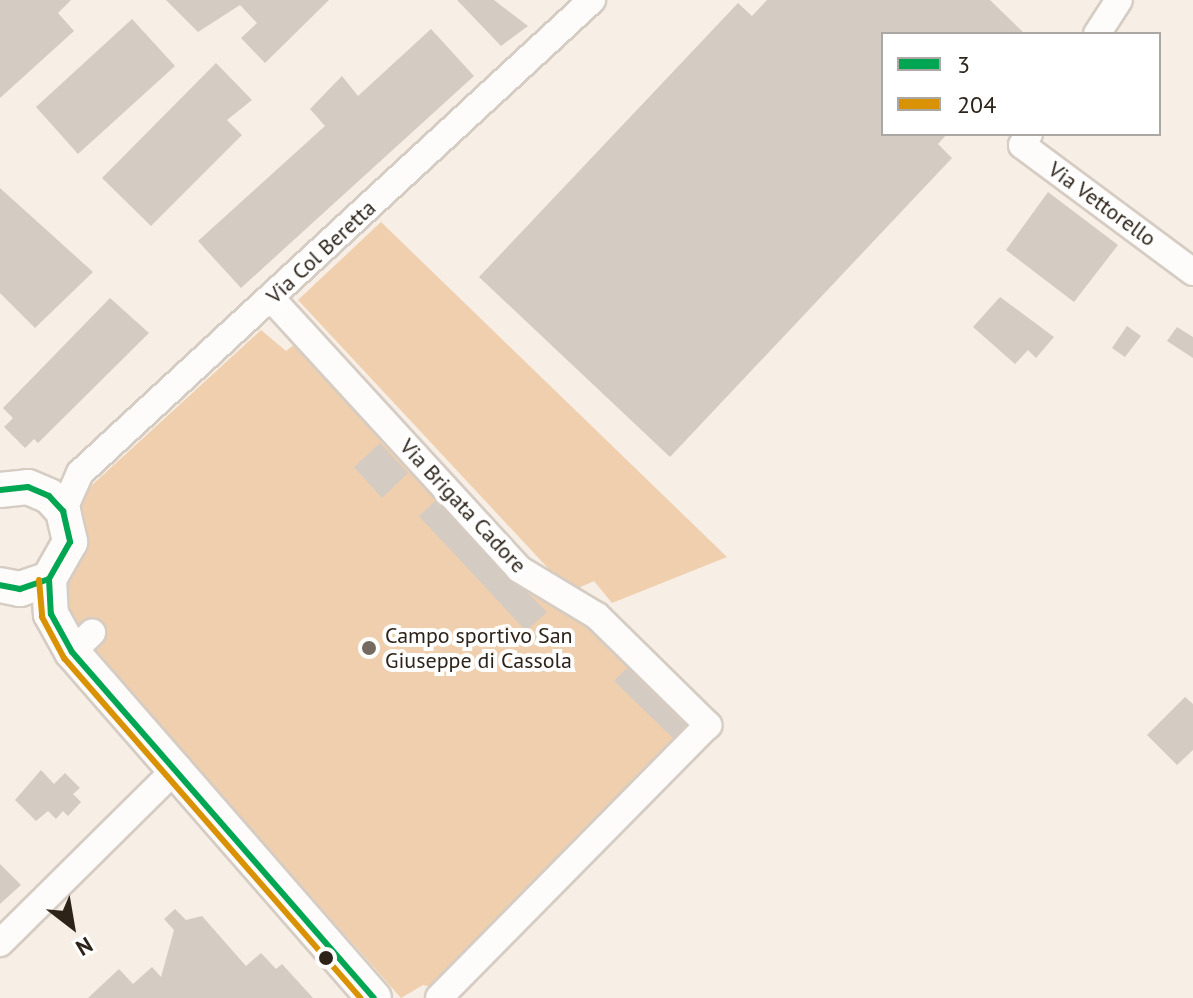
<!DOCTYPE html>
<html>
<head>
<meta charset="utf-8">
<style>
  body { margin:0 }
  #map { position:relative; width:1193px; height:998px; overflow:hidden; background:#f7eee5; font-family:"PT Sans",sans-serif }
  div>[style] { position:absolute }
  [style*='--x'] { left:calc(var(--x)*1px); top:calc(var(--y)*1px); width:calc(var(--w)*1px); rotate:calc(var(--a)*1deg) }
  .green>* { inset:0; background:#efcfad }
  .building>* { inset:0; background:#d4cbc2 }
  .roads { filter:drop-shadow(2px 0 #d5ccc3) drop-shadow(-2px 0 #d5ccc3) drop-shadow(0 2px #d5ccc3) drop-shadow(0 -2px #d5ccc3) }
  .minor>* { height:26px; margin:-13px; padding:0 13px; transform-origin:13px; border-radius:13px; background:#fefcfb }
  .major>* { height:34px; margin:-17px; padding:0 17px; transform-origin:17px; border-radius:17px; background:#fefcfb }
  .bus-1>* { height:6px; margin:-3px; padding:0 3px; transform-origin:3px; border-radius:3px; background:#00a651 }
  .bus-2>* { height:6px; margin:-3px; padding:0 3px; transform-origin:3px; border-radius:3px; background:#d99204 }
  .dots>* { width:22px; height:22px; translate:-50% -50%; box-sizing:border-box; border:4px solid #fff; border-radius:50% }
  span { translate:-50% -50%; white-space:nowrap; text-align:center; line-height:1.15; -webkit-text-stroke:8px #fff; paint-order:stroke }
  .street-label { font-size:22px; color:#2d2319 }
  .poi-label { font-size:22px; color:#2d2319 }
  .left { translate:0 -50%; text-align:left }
  .legend { position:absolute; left:881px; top:32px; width:280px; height:104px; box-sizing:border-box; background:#fff; border:2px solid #aba7a3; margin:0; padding:10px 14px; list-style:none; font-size:24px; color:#2d2319 }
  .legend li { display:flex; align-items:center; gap:16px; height:40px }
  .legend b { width:40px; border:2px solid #aba7a3 }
  .north { position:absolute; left:32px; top:886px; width:80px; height:80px; -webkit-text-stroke:6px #fff; paint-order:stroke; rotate:149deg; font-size:22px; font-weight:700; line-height:32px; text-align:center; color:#2d2319 }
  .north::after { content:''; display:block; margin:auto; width:28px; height:36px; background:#2d2319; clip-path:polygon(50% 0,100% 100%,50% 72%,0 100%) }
</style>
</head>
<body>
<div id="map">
  <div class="green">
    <div style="clip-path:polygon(381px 222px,727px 557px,612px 603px,594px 581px,576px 589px,559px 580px,298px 300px)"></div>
    <div style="clip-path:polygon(261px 330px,286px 351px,295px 344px,306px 348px,577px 622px,587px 622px,705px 732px,446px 990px,423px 985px,401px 998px,54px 606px,67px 508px)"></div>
  </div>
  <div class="building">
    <div style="clip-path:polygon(0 0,71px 0,58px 13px,74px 31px,0 98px)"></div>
    <div style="clip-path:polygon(166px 0,329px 0,265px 63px,241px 38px,257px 23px,240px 5px,198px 32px)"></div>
    <div style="clip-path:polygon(457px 0,494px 0,528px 26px,501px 46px)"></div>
    <div style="clip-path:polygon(767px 0,990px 0,1025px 34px,883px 34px,883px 134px,947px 134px,938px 144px,952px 158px,670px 457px,479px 277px,738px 3px,752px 16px)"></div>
    <div style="clip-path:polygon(132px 19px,175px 66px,78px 154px,36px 107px)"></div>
    <div style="clip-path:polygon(431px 29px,474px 76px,241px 288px,198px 241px,325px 126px,310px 109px,342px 76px,358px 96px)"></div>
    <div style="clip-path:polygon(216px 63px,252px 100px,227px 120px,242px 135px,151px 226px,102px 178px)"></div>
    <div style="clip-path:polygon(0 188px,93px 272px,35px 328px,0 293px)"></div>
    <div style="clip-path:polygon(1048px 192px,1118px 245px,1074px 302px,1006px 250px)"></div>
    <div style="clip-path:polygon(1000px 297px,1054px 337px,1036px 358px,1028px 350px,1015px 364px,973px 327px)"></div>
    <div style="clip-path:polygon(110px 298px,149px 333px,38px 443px,34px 439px,25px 448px,4px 427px,13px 418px,3px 408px)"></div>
    <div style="clip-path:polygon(1127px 326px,1141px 336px,1125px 357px,1112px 348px)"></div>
    <div style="clip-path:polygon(1177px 327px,1193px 337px,1193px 358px,1167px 341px)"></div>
    <div style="clip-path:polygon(380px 443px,408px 473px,382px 498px,354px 467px)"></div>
    <div style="clip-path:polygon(435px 501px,547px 612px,526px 631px,419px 516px)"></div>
    <div style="clip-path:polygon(627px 668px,685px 725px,673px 738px,614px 681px)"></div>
    <div style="clip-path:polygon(1185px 697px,1193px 704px,1193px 750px,1177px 765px,1147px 735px)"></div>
    <div style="clip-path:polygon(41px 770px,54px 784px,65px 773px,80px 788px,73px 794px,81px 802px,68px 816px,63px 811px,56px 819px,48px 811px,36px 821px,15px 800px)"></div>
    <div style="clip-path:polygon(0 864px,21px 885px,0 904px)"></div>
    <div style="clip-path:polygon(175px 909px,186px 920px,202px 916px,246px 966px,261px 953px,276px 969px,282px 964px,313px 998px,88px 998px,119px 969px,133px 984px,152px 967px,161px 977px,174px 930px,164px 919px)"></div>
  </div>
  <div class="roads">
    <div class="minor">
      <div style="--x:1097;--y:34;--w:40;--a:-57.1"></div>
      <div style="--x:1029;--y:134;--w:13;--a:122"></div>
      <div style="--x:1022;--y:145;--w:213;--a:36.6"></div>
      <div style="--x:271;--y:298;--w:367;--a:47.5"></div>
      <div style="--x:519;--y:569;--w:91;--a:31.1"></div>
      <div style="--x:597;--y:616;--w:156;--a:44.5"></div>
      <div style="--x:708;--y:725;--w:383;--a:134.6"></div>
      <div style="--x:63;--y:511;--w:42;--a:-65.9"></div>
      <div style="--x:80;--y:473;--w:697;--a:-42.73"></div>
      <div style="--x:72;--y:652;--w:28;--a:-44"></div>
      <div style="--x:0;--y:943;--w:250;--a:-44.7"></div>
    </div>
    <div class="major">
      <div style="--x:0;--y:490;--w:28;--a:-6"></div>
      <div style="--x:28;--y:487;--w:23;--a:23"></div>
      <div style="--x:49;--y:496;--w:21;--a:47"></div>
      <div style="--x:63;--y:511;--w:32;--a:77"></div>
      <div style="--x:70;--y:542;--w:43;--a:119.6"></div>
      <div style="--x:49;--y:579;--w:31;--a:161"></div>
      <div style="--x:20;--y:589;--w:20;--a:-169"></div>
      <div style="--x:49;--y:579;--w:35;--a:87"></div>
      <div style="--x:51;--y:614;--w:43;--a:61.1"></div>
      <div style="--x:72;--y:652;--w:459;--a:48.9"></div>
    </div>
  </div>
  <div class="bus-1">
    <div style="--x:0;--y:490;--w:28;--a:-6"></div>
    <div style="--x:28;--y:487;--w:23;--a:23"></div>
    <div style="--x:49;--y:496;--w:21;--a:47"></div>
    <div style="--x:63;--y:511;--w:32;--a:77"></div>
    <div style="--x:70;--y:542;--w:43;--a:119.6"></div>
    <div style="--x:49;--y:579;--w:31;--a:161"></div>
    <div style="--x:20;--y:589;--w:20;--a:-169"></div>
    <div style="--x:49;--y:579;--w:35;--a:87"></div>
    <div style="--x:51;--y:614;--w:43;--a:61.1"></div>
    <div style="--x:72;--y:652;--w:459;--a:48.9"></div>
  </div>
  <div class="bus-2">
    <div style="--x:39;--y:580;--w:37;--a:85"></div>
    <div style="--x:42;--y:617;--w:47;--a:61.8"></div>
    <div style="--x:64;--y:658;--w:451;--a:48.9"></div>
  </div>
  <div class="dots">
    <div style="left:369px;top:648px;background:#746a60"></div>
    <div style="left:326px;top:958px;background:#2d2319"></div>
  </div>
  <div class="street-label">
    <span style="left:1102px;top:204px;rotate:36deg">Via Vettorello</span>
    <span style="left:321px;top:252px;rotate:-43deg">Via Col Beretta</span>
    <span style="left:463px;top:506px;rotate:47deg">Via Brigata Cadore</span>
  </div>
  <div class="poi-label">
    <span class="left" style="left:385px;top:648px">Campo sportivo San<br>Giuseppe di Cassola</span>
  </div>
  <ul class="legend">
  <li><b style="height:10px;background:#00a651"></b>3</li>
  <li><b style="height:10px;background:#d99204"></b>204</li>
  </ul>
  <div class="north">N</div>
</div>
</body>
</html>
